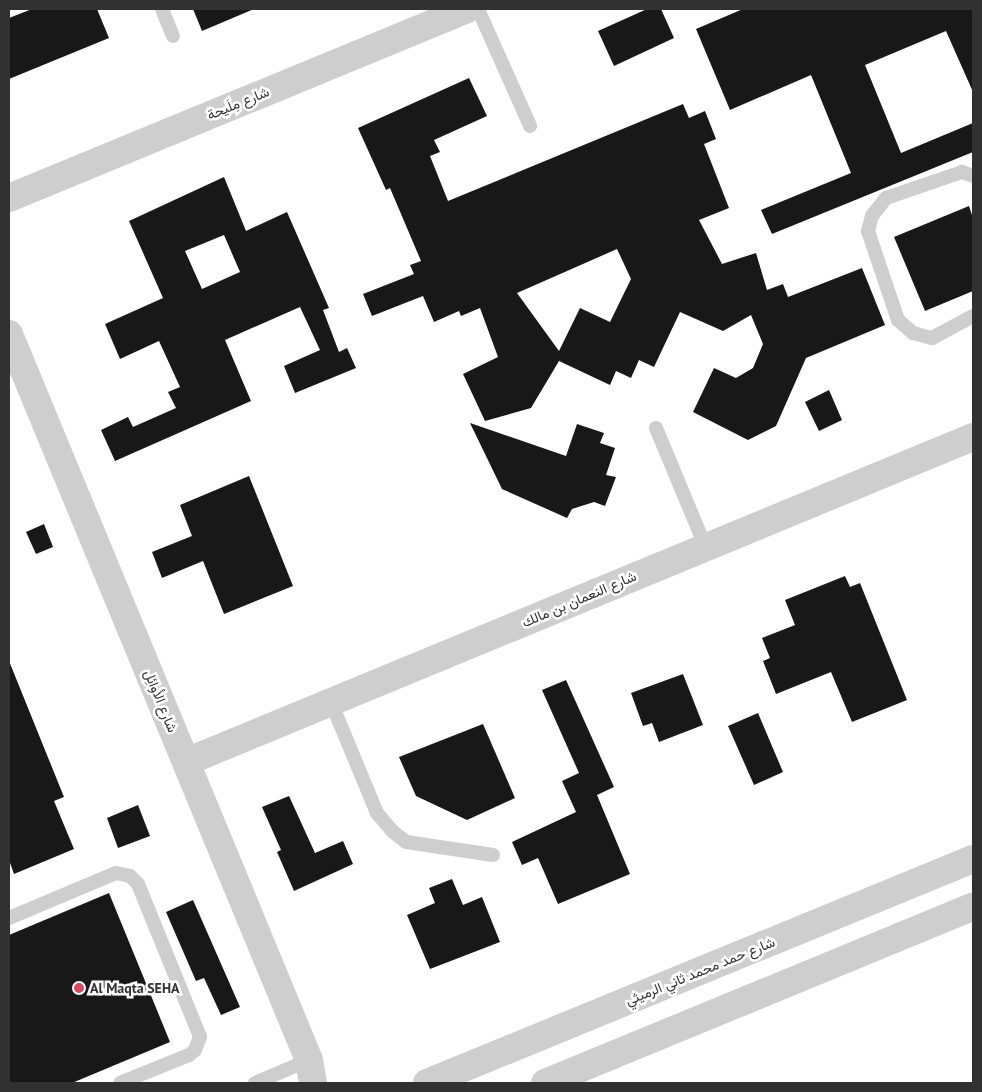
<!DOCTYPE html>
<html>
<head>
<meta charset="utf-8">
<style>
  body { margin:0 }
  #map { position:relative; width:982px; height:1092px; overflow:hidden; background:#fff; font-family:"PT Sans",Vazirmatn,sans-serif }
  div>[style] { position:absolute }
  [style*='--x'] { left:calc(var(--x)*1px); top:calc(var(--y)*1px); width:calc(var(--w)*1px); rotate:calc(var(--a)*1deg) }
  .building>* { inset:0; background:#181818 }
  .service>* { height:14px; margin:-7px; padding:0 7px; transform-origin:7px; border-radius:7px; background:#cecece }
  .minor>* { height:28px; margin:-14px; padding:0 14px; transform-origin:14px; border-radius:14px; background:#cecece }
  .tertiary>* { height:28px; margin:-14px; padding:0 14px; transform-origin:14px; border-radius:14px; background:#cecece }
  .dots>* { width:14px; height:14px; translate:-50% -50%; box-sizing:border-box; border:2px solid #fff; border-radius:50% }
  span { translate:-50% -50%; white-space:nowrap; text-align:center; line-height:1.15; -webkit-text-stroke:5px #fff; paint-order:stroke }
  .street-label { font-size:14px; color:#313131 }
  .poi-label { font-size:14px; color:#313131; font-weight:700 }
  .left { translate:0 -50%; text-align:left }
  .frame { position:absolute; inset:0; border:10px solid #313131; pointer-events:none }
</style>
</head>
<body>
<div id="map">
  <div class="building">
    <div style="clip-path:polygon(32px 9px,97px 9px,109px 38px,9px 79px,9px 18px)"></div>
    <div style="clip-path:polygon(193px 9px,254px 9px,202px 31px)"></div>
    <div style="clip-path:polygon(647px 9px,661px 9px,674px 38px,614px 66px,598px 31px)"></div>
    <div style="clip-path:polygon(743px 9px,973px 9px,973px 92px,946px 31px,865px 65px,901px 153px,973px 123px,973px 152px,772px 234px,761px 210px,851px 173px,811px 75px,730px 110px,696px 29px)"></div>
    <div style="clip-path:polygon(evenodd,469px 78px,487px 116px,434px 140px,440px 152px,430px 156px,448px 201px,683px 104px,689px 118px,705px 111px,716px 139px,704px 144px,729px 208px,699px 220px,722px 264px,756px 253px,767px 290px,783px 284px,788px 297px,862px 268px,885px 325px,806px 358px,776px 426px,748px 440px,693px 412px,714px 368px,736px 378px,753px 368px,763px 344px,751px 315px,723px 331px,680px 312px,654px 367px,639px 360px,631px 378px,616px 371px,610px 385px,559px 361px,531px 408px,485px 421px,463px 374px,498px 357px,480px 308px,461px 316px,459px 311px,434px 322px,423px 296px,372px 316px,363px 294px,414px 274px,410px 265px,421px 261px,390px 188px,386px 190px,358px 128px,469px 78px,617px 249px,631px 279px,610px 322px,580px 308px,559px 351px,517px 293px,617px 249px)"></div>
    <div style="clip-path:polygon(evenodd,224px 177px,246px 231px,287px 212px,329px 308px,323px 310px,339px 352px,347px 348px,356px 368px,295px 393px,284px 366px,320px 350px,300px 307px,225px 340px,251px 401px,115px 461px,101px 430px,128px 417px,133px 427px,176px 408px,168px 392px,180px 387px,159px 341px,120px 359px,105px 324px,163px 298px,129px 221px,224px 177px,224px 235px,240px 272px,202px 289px,185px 251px,224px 235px)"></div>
    <div style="clip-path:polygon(969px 206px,973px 218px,973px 291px,925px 311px,894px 237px)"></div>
    <div style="clip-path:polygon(829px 390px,842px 420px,819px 431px,805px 402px)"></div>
    <div style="clip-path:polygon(470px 423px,566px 456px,577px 424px,604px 433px,600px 443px,615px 448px,606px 475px,616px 477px,605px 506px,594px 502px,572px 509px,567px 518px,502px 489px)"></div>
    <div style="clip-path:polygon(249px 476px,293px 586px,224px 614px,203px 561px,162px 578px,152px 552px,192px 536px,180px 505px)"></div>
    <div style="clip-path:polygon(44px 524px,53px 547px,36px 554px,26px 532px)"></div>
    <div style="clip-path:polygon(845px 576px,850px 587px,860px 583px,907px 700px,852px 722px,831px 672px,776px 694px,763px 661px,770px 658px,762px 638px,795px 625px,785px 600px)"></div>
    <div style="clip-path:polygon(9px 661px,64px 797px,54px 801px,74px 849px,14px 874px,9px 860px)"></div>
    <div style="clip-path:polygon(683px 674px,703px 725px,659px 742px,652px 723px,643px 726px,631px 693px)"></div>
    <div style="clip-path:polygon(566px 680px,614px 787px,597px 795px,630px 874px,558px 904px,538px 858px,522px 865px,512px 842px,576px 812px,562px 781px,579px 773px,542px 690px)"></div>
    <div style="clip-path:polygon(758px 713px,783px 772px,754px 785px,728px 726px)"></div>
    <div style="clip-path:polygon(483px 724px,515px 798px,467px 820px,416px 796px,399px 757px)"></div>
    <div style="clip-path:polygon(289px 796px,315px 853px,343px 841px,353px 864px,294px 891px,277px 852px,281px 850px,262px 807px)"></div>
    <div style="clip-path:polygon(138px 805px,150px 836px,118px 848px,107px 818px)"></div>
    <div style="clip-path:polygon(452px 879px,463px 905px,482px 897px,500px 942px,430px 969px,407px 915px,435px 903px,429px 888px)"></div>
    <div style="clip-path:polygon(109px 893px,170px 1042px,72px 1083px,9px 1083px,9px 935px)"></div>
    <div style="clip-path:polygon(193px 900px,240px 1007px,221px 1015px,204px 978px,196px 981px,166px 912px)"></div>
  </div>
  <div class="service">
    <div style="--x:162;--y:9;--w:29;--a:68"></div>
    <div style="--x:478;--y:9;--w:128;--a:66"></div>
    <div style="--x:973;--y:176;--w:12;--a:-160"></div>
    <div style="--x:962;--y:172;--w:80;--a:161.1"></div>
    <div style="--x:886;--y:198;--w:23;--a:128"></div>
    <div style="--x:872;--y:216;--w:16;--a:105"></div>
    <div style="--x:868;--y:231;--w:94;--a:71.4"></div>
    <div style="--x:898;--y:320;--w:20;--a:41"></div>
    <div style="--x:913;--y:333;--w:20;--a:15"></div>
    <div style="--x:932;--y:338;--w:47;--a:-28.2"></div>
    <div style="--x:656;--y:428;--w:128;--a:67.4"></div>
    <div style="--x:331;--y:702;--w:120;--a:67.5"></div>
    <div style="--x:377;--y:813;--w:23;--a:50"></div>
    <div style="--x:392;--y:831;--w:18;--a:38"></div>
    <div style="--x:406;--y:842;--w:88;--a:8.5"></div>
    <div style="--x:9;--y:918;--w:116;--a:-22.8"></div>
    <div style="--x:116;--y:873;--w:14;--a:12"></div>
    <div style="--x:130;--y:876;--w:11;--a:45"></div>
    <div style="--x:138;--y:884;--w:165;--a:67.9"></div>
    <div style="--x:200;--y:1037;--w:14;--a:111"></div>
    <div style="--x:195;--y:1050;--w:8;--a:140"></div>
    <div style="--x:189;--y:1055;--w:74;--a:157.9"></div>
    <div style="--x:255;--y:1083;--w:59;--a:-23.1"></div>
  </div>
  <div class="minor">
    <div style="--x:9;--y:198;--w:495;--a:-22.4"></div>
    <div style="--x:9;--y:334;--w:786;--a:67.55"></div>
    <div style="--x:309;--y:1060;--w:23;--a:80"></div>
    <div style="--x:186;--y:762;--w:851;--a:-22.44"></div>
  </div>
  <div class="tertiary">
    <div style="--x:427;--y:1083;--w:590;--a:-22.31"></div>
    <div style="--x:545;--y:1083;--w:463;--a:-22.4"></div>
  </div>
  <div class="dots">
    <div style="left:79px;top:988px;background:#d34966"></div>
  </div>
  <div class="street-label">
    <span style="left:238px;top:103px;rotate:-22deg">شارع مِلَيحة</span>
    <span style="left:579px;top:599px;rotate:-23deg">شارع النعمان بن مالك</span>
    <span style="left:161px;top:701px;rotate:68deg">شارع الأوائِل</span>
    <span style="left:700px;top:971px;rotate:-22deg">شارع حمد محمد ثاني الرميثي</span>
  </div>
  <div class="poi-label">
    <span class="left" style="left:90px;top:988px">Al Maqta SEHA</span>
  </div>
  <div class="frame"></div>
</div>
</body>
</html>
